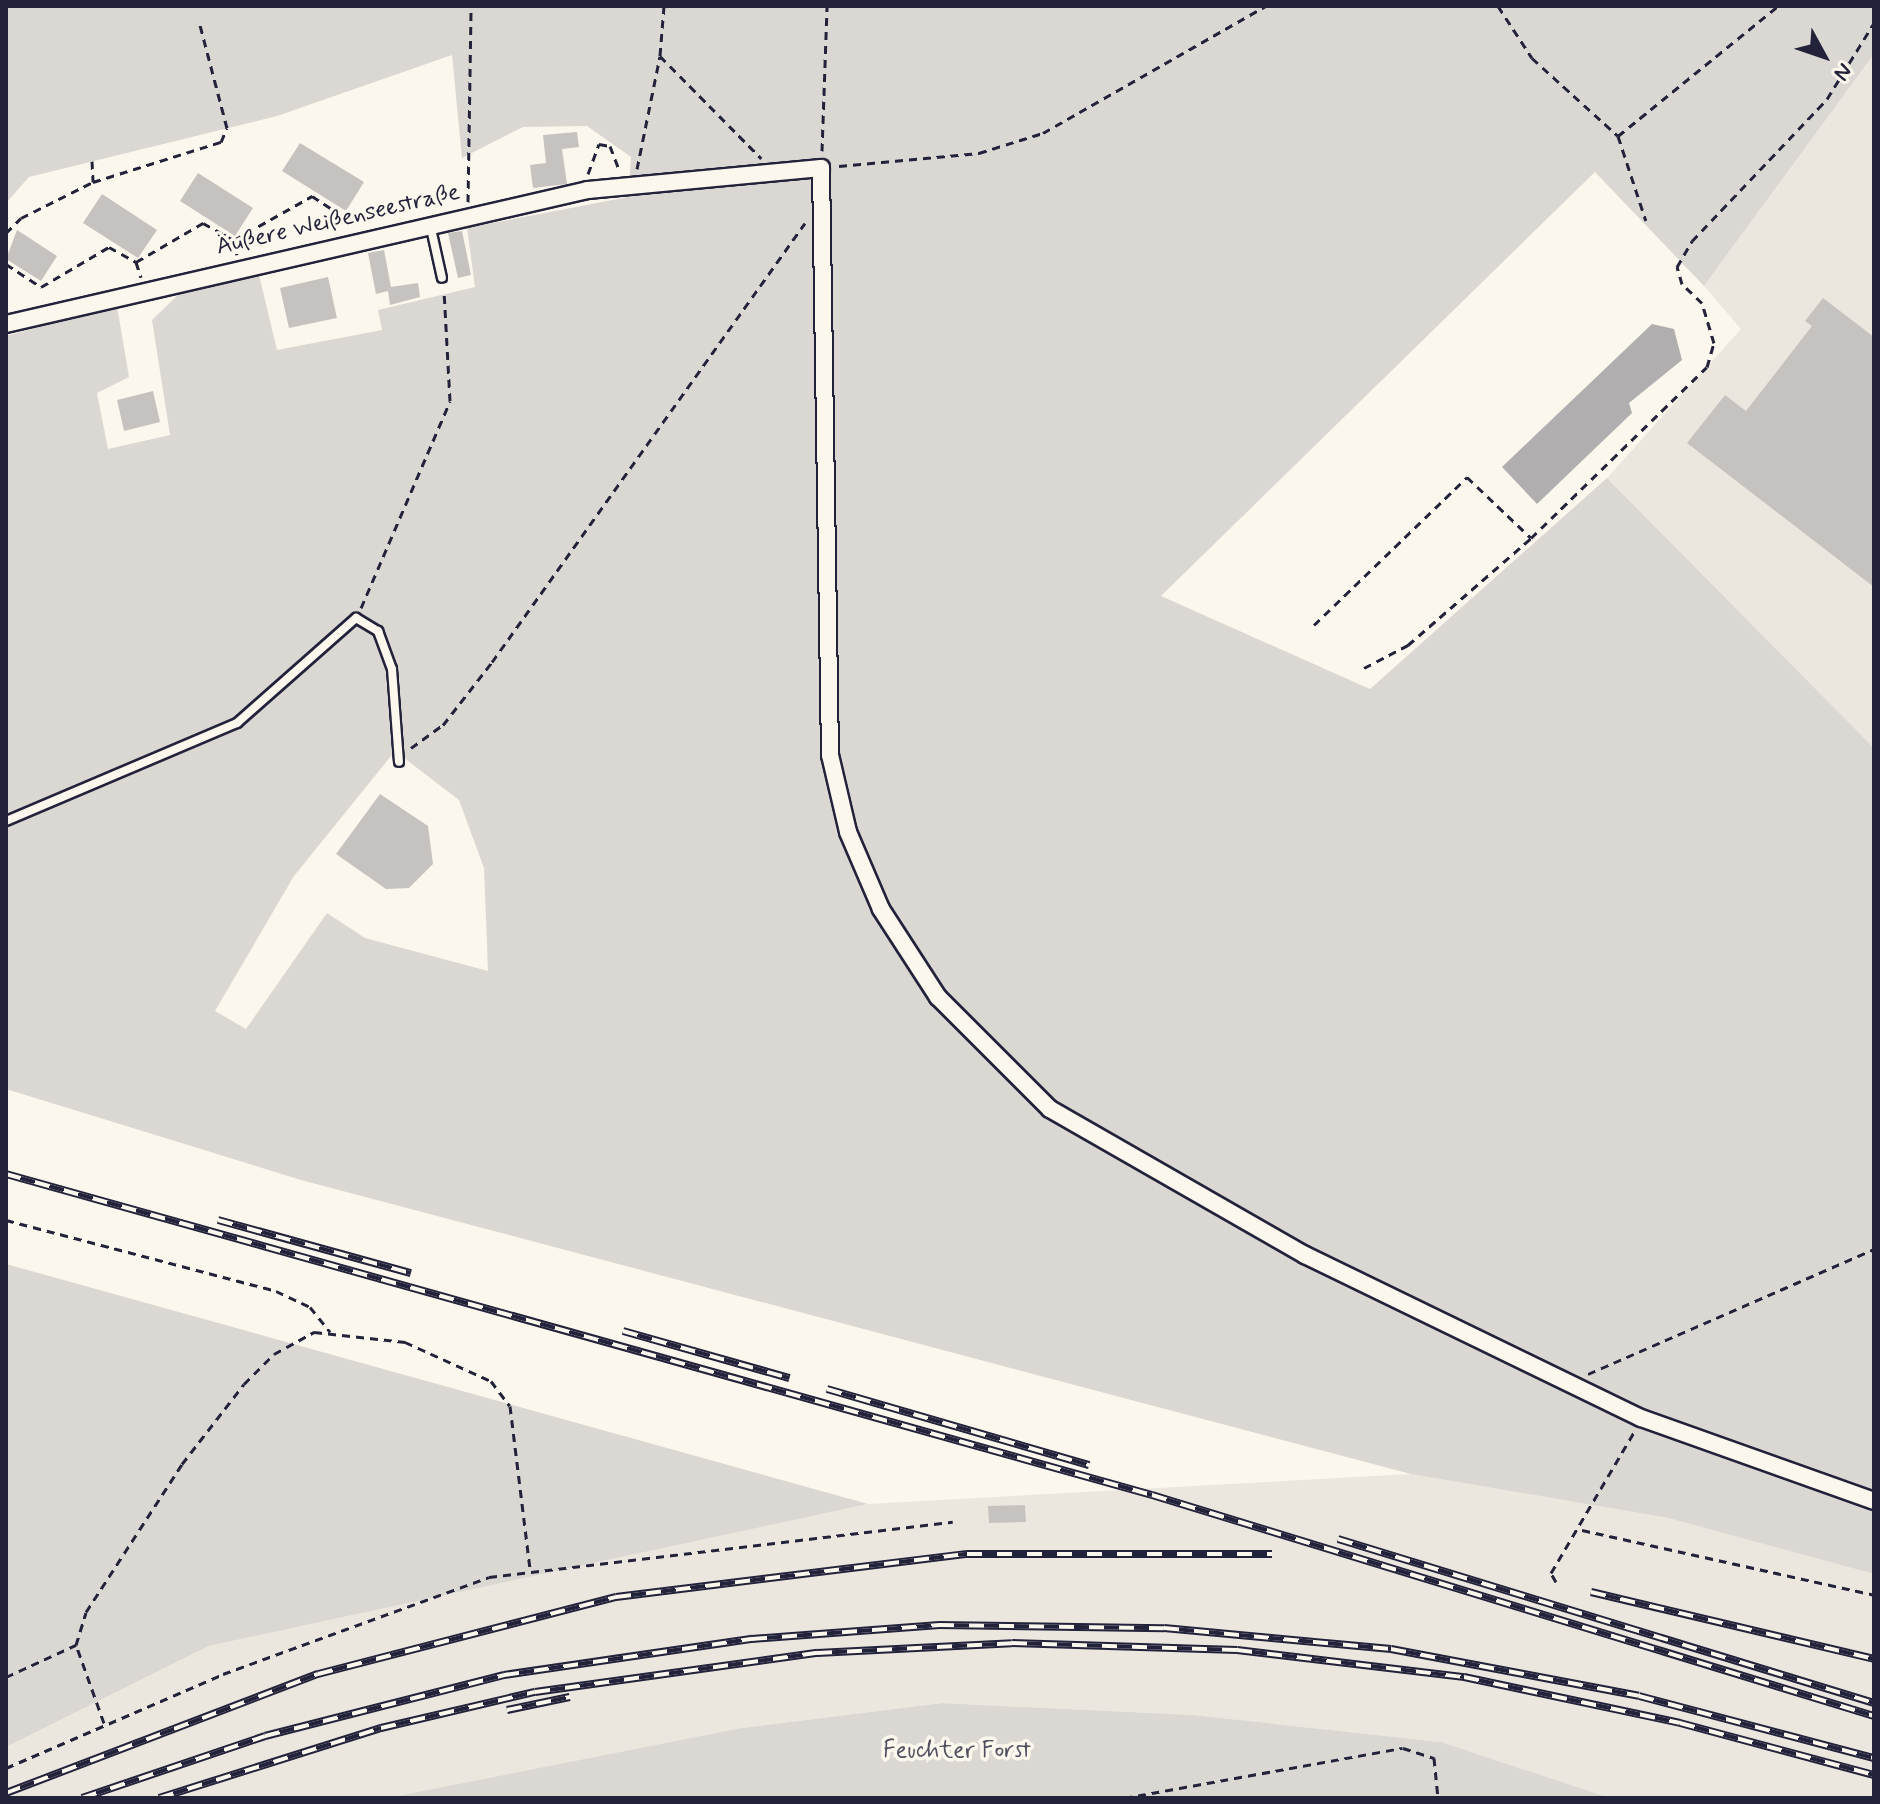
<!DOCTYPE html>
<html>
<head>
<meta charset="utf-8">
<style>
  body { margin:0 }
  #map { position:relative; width:1880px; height:1804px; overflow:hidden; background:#fbf7ec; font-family:Mynerve,sans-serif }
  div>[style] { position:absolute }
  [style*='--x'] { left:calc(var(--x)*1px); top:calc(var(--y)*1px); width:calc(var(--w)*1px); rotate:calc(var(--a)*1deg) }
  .built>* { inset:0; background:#ebe7df }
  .green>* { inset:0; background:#dbd8d3 }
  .water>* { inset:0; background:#b1aeb0 }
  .building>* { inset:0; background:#c6c2c0 }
  .path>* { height:3px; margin-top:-1.5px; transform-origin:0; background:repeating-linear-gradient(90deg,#22223b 0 8px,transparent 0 14px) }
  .roads { filter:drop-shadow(2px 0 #22223b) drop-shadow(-2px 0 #22223b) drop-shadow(0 2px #22223b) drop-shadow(0 -2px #22223b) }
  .service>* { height:8px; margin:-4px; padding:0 4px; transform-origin:4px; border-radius:4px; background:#fbf7ec }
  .minor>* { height:16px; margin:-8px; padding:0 8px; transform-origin:8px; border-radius:8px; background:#fbf7ec }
  .rail>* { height:8px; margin-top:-4px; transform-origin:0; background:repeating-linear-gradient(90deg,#fbf7ec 0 15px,#22223b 0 30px); box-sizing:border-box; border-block:2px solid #22223b }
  span { translate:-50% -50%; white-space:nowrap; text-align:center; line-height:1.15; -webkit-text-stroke:7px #fbf7ec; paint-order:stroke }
  .street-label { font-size:24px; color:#22223b }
  .park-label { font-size:24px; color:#505061 }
  .frame { position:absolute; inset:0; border:8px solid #22223b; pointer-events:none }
  .north { position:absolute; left:1784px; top:16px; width:80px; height:80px; -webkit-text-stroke:6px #fbf7ec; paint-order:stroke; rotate:130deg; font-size:22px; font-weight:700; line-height:32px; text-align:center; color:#22223b }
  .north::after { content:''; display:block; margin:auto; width:28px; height:36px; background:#22223b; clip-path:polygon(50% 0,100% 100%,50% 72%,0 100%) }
</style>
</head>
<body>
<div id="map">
  <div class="built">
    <div style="clip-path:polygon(1874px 54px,1874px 748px,1607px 478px,1741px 329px,1704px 286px)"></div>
    <div style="clip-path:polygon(1411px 1474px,1668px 1518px,1874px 1574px,1874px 1798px,1610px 1798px,1440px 1742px,1193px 1715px,942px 1703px,741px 1728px,387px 1798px,6px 1798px,6px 1747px,209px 1646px,868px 1504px)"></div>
  </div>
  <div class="green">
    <div style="clip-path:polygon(evenodd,6px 6px,1874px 6px,1874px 54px,1704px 286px,1595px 172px,1161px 596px,1370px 689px,1607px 478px,1874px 748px,1874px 1574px,1668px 1518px,1411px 1474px,301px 1180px,6px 1089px,6px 336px,117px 306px,129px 377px,97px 393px,108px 449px,170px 435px,152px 320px,180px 293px,259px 275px,277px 350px,382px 330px,378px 310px,475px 287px,467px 228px,628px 197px,631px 157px,587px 126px,523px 127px,462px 158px,452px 55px,277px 116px,29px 177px,6px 203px,6px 6px,395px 751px,459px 800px,484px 868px,488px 971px,365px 938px,327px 913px,246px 1029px,215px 1011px,294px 876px,395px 751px)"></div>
    <div style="clip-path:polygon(6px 1264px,868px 1504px,209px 1646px,6px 1747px)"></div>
    <div style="clip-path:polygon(942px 1703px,1193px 1715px,1441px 1742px,1610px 1798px,387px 1798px,741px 1728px)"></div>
  </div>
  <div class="water">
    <div style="clip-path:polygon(1652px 324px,1674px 329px,1682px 360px,1629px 403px,1632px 413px,1537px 504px,1502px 467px)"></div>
  </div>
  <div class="building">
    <div style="clip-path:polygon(577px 132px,579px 147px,562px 149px,567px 184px,533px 188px,530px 165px,546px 163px,543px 135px)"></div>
    <div style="clip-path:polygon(300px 143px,364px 182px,346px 211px,282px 171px)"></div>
    <div style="clip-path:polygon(198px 173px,253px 208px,235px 236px,180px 201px)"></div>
    <div style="clip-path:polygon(102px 194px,157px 230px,138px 258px,83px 223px)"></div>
    <div style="clip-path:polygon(17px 230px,57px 256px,41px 281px,6px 259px)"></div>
    <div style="clip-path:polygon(462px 231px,471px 275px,458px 278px,448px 233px)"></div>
    <div style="clip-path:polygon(384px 250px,391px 287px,418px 283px,420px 297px,390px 305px,388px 291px,376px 294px,368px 253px)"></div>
    <div style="clip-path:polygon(328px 277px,337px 318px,289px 328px,280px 288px)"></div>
    <div style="clip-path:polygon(1823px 298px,1874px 337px,1874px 587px,1687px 443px,1725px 395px,1746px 411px,1812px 326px,1805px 321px)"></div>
    <div style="clip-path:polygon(153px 391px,160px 422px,124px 431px,117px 400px)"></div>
    <div style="clip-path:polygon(380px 794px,428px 826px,433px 864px,409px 888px,386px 889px,336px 854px)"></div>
    <div style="clip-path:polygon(1025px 1505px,1026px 1522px,989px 1523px,988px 1506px)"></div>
  </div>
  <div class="path">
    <div style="--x:664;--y:6;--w:50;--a:94.6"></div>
    <div style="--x:660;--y:56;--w:144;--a:45.3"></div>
    <div style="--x:1498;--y:6;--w:62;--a:56.8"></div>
    <div style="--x:1532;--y:58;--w:116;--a:42.2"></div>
    <div style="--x:1618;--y:136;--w:89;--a:71.8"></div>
    <div style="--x:1618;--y:136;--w:206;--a:-39.1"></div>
    <div style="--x:822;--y:151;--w:145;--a:-88"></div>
    <div style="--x:92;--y:161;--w:21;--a:87"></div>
    <div style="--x:839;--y:166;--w:141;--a:-5.3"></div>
    <div style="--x:979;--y:153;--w:67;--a:-17.4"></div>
    <div style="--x:1043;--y:133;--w:257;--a:-29.7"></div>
    <div style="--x:637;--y:169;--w:115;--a:-78.5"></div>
    <div style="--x:588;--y:174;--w:32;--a:-70"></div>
    <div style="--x:599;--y:144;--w:11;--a:10"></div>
    <div style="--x:610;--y:146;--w:26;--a:69"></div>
    <div style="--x:468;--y:202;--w:196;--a:-89.1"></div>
    <div style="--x:6;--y:233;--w:21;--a:-45"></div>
    <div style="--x:21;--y:218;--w:80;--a:-26.6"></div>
    <div style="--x:93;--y:182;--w:134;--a:-17.4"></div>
    <div style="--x:221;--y:142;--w:15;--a:-67"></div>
    <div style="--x:227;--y:128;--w:106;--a:-104.7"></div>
    <div style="--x:234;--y:240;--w:90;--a:-29.4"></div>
    <div style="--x:312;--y:196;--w:37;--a:33"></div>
    <div style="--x:343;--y:216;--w:12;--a:76"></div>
    <div style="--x:136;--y:262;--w:78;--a:-30.2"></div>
    <div style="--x:203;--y:223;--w:35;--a:29"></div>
    <div style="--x:234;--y:240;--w:15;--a:79"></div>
    <div style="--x:6;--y:264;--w:42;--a:33.3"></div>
    <div style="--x:41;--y:287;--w:79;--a:-30.5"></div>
    <div style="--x:109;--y:247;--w:31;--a:29"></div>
    <div style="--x:136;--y:262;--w:16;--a:72"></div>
    <div style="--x:361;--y:608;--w:225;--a:-66.7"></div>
    <div style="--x:450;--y:401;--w:111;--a:-93.1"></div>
    <div style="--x:1314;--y:625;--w:213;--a:-44"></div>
    <div style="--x:1467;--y:477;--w:88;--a:43.6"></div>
    <div style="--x:1531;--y:538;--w:245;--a:-44.2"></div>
    <div style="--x:1707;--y:367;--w:25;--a:-74"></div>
    <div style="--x:1714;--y:343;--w:42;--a:-106.7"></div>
    <div style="--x:1702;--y:303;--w:28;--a:-136"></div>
    <div style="--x:1682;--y:284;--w:18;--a:-106"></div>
    <div style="--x:1677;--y:267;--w:30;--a:-60"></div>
    <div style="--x:1692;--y:241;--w:196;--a:-46.4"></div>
    <div style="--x:1827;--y:99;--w:89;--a:-58.3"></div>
    <div style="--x:1364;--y:668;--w:50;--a:-27.6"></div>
    <div style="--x:1408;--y:645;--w:163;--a:-41"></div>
    <div style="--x:411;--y:748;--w:39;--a:-36"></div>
    <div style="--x:443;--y:725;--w:80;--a:-52.1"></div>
    <div style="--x:492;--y:662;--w:539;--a:-54.51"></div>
    <div style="--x:6;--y:1220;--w:279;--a:14.7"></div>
    <div style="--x:276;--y:1291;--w:38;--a:25"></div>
    <div style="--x:310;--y:1307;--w:32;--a:51"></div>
    <div style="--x:1588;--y:1374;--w:312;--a:-23.6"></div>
    <div style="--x:1582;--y:1530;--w:299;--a:12.5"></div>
    <div style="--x:1556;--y:1582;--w:10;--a:-119"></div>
    <div style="--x:1551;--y:1573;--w:164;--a:-59.5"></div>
    <div style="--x:6;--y:1677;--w:77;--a:-24.6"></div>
    <div style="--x:104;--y:1723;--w:83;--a:-109.7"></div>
    <div style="--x:76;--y:1645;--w:34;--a:-73"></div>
    <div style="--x:86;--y:1612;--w:176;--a:-57"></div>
    <div style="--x:182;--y:1464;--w:101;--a:-52.2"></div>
    <div style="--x:244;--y:1384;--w:42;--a:-45"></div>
    <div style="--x:274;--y:1354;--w:46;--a:-28.8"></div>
    <div style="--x:314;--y:1332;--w:92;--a:6.3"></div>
    <div style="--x:405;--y:1342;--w:94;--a:24.4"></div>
    <div style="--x:491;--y:1381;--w:31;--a:53"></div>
    <div style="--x:510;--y:1406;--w:163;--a:83"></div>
    <div style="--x:6;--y:1768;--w:236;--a:-23.4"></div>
    <div style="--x:223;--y:1674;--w:283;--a:-20"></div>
    <div style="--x:489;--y:1577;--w:467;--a:-6.8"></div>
    <div style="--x:699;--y:1797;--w:1;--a:45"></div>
    <div style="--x:1124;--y:1798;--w:283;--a:-10.2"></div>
    <div style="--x:1403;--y:1748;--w:33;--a:18"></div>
    <div style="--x:1434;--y:1758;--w:40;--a:84.3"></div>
  </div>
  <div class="roads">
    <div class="service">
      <div style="--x:430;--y:224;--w:55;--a:77.5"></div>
      <div style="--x:6;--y:821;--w:251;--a:-23"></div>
      <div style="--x:237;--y:723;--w:159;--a:-41.4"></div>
      <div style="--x:356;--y:618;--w:26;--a:31"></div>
      <div style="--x:378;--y:631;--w:40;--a:69.8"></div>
      <div style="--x:392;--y:669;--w:93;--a:85.7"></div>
    </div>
    <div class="minor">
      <div style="--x:6;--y:324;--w:597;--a:-12.97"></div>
      <div style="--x:588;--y:190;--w:234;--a:-5.4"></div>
      <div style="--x:821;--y:168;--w:587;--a:89.12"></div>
      <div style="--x:830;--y:755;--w:79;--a:76.8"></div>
      <div style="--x:848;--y:832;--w:84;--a:66.8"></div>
      <div style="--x:881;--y:909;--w:105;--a:57.1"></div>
      <div style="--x:938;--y:997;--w:158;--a:45"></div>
      <div style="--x:1050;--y:1109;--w:294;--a:29.8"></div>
      <div style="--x:1305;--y:1255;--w:373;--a:25.9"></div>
      <div style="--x:1641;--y:1418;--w:247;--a:19.6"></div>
    </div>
  </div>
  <div class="rail">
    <div style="--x:6;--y:1174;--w:1190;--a:15.65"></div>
    <div style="--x:1152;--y:1495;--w:755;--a:17.02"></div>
    <div style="--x:218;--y:1220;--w:200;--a:15.4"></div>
    <div style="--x:623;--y:1331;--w:173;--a:15.8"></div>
    <div style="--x:827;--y:1389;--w:273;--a:16.2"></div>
    <div style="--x:1338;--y:1539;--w:561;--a:17.01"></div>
    <div style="--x:1591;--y:1592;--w:291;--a:13.3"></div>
    <div style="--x:507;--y:1710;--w:64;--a:-11.7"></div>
    <div style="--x:6;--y:1793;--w:334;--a:-20.9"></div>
    <div style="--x:318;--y:1674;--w:308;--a:-14.5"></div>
    <div style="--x:616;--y:1597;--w:354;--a:-7"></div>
    <div style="--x:967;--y:1554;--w:305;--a:0"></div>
    <div style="--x:82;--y:1798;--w:193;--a:-18.7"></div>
    <div style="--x:265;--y:1736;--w:247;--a:-14.3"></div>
    <div style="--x:504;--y:1675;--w:251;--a:-8.3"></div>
    <div style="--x:752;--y:1639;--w:188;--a:-4.3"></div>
    <div style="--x:939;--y:1625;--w:225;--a:0.8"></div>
    <div style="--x:1164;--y:1628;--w:228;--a:5.3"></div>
    <div style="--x:1391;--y:1649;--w:252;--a:10.7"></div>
    <div style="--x:1639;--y:1696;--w:243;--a:14.8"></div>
    <div style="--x:159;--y:1798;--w:233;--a:-17.5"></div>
    <div style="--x:381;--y:1728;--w:158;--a:-13.2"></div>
    <div style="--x:535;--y:1692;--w:285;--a:-7.9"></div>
    <div style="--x:817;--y:1653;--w:195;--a:-2.9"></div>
    <div style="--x:1012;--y:1643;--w:225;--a:1.8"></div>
    <div style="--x:1237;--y:1650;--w:229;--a:6.8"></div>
    <div style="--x:1464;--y:1677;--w:221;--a:12"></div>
    <div style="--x:1680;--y:1723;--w:201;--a:15"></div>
  </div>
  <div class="street-label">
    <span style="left:338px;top:220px;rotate:-13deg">Äußere Weißenseestraße</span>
  </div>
  <div class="park-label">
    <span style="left:957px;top:1751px">Feuchter Forst</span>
  </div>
  <div class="frame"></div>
  <div class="north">N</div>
</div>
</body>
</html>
